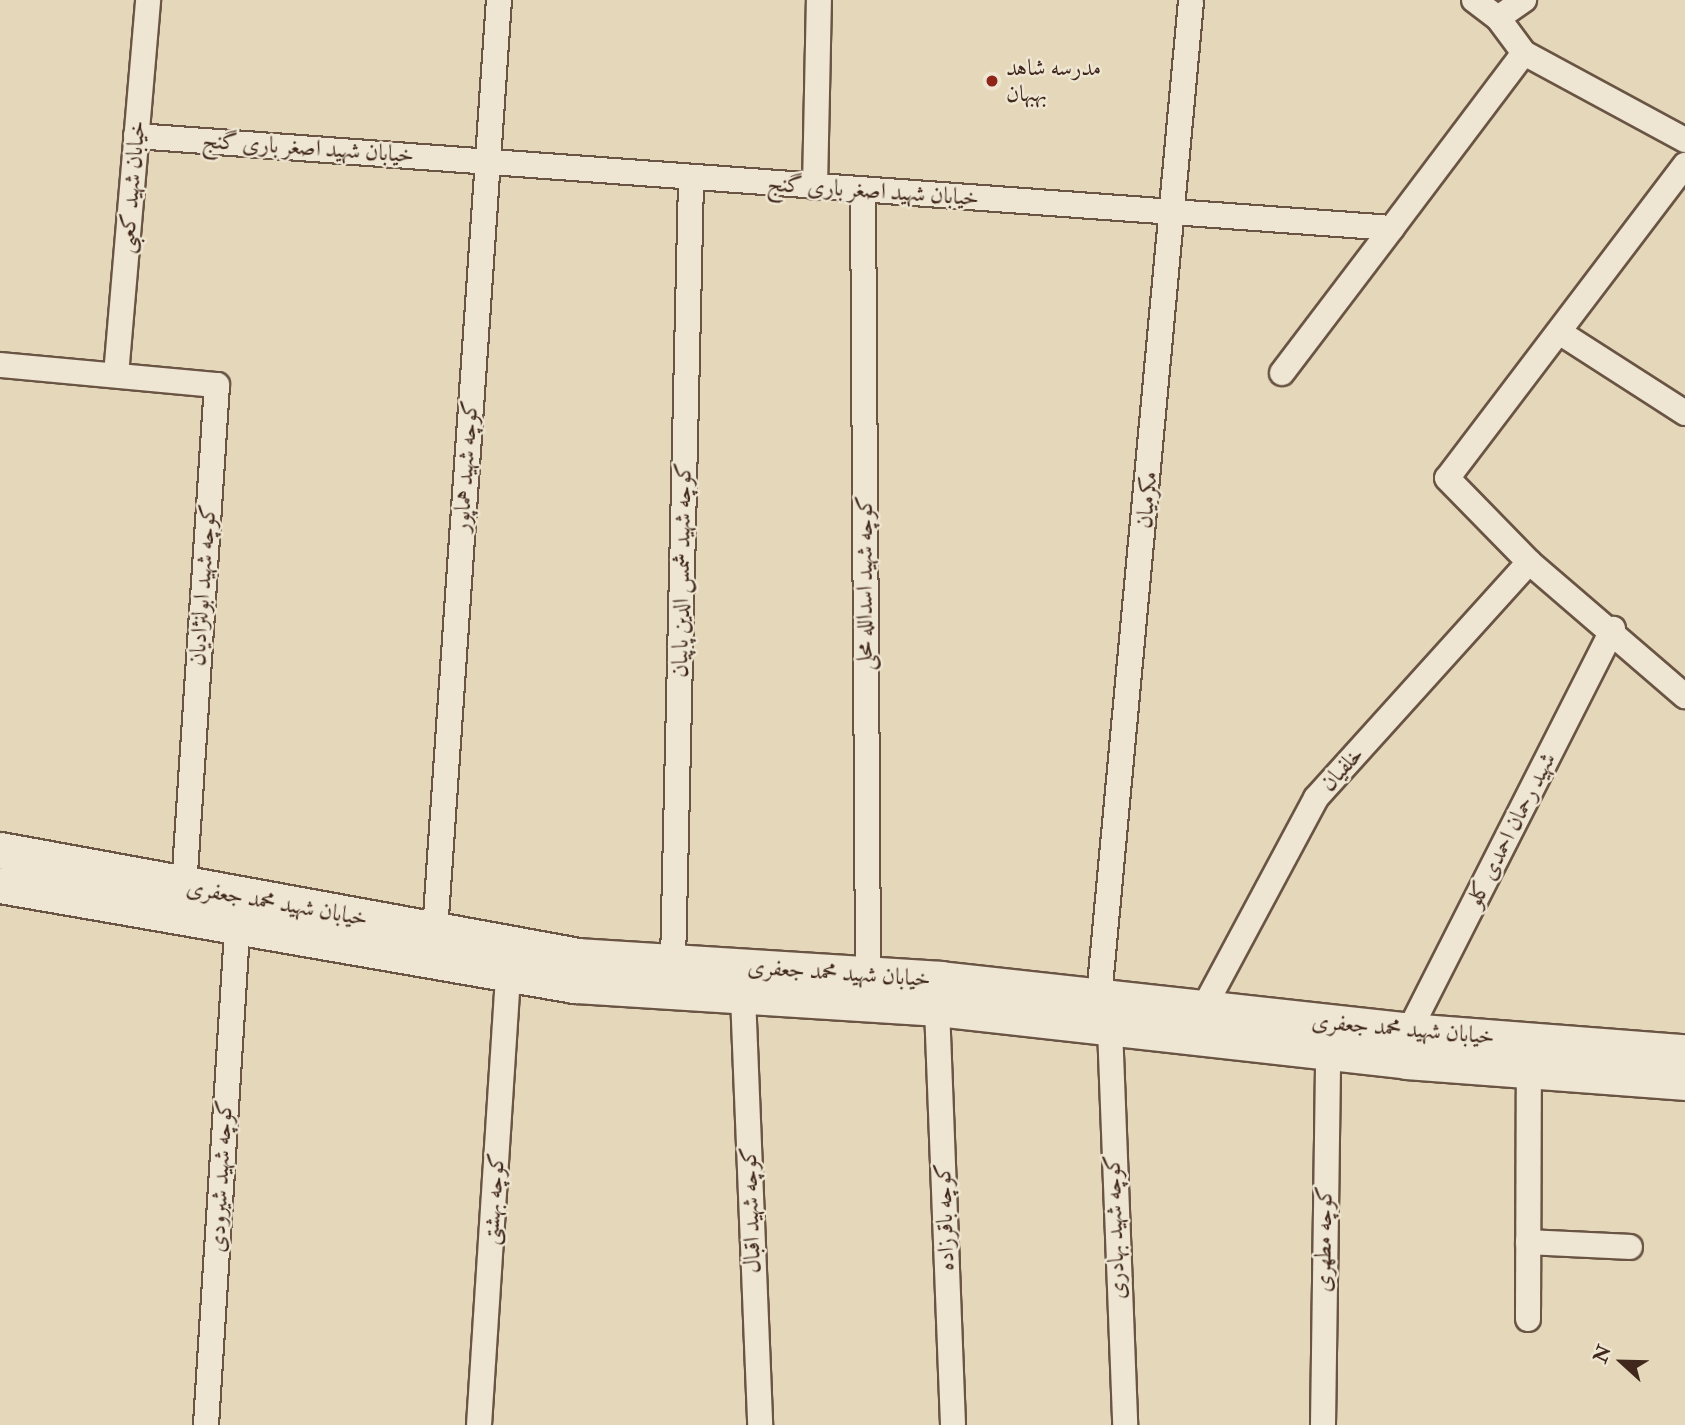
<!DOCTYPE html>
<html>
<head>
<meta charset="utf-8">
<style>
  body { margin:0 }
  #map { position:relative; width:1685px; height:1425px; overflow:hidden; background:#e5d8ba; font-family:"IM FELL Double Pica",Amiri,serif }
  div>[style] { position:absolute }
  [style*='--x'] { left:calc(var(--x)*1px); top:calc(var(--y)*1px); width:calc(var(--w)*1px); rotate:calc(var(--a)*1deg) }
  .roads { filter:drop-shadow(2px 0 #6a5444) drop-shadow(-2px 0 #6a5444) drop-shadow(0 2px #6a5444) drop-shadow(0 -2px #6a5444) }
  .street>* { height:24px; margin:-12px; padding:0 12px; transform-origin:12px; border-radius:12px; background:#eee6d2 }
  .secondary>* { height:35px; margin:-17.5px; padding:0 17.5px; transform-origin:17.5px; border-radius:17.5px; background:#eee6d2 }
  .dots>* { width:19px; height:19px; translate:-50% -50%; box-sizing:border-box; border:4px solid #eee6d2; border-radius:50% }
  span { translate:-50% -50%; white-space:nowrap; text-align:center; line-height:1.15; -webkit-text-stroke:5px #eee6d2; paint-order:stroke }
  .poi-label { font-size:23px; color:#41281d }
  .left { translate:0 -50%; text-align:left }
  .street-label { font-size:23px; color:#41281d }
  .north { position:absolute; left:1587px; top:1327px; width:70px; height:70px; -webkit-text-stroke:5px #eee6d2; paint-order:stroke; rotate:292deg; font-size:19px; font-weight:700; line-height:28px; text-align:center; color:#41281d }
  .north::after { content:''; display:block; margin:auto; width:24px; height:32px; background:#41281d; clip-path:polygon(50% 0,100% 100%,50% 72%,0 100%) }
</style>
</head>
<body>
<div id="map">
  <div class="roads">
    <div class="street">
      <div style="--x:1474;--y:0;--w:30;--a:37"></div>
      <div style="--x:1498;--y:18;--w:44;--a:53.4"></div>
      <div style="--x:1524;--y:53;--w:183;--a:28.4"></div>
      <div style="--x:1498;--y:18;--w:32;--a:-35"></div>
      <div style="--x:136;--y:136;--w:1259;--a:4.19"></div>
      <div style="--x:1392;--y:228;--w:219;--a:-53"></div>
      <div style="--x:1685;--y:165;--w:393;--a:127.2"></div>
      <div style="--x:1447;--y:478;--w:117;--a:45.7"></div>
      <div style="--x:1529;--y:562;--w:206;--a:40.7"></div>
      <div style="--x:815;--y:187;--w:187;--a:-88.8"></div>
      <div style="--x:863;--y:191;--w:783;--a:89.63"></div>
      <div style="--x:1559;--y:332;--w:150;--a:32.7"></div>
      <div style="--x:0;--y:365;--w:218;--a:5.3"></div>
      <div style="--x:217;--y:385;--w:503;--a:93.76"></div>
      <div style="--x:1282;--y:373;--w:182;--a:-52.8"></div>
      <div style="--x:116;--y:375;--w:376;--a:-85.1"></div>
      <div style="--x:435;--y:931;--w:933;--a:-86.07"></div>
      <div style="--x:673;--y:962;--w:784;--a:-88.68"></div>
      <div style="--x:743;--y:996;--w:429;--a:87.7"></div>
      <div style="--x:1099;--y:997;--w:999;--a:-84.72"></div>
      <div style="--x:937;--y:1008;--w:417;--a:87.8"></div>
      <div style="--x:1203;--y:1009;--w:239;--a:-61.8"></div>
      <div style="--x:1316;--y:798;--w:318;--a:-47.9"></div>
      <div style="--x:1110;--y:1028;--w:397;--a:87.8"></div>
      <div style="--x:1409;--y:1031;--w:451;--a:-63.1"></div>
      <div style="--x:1528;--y:1242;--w:102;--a:2.8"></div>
      <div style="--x:1528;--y:1319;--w:250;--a:-89.8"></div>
      <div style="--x:206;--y:1425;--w:499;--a:-86.4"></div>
      <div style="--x:479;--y:1425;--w:452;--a:-86.3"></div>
      <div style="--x:1323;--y:1425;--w:372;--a:-89.2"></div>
    </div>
    <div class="secondary">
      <div style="--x:0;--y:850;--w:588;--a:10.39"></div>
      <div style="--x:578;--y:956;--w:363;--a:3.6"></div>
      <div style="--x:940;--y:979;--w:472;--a:6.3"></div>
      <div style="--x:1409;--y:1031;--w:277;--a:4.4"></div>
      <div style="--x:0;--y:885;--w:583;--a:9.88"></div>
      <div style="--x:574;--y:985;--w:364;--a:3.6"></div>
      <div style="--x:937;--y:1008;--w:473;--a:6.4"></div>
      <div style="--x:1407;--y:1061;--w:279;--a:4.3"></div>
    </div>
  </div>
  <div class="dots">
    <div style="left:992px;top:81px;background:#8f2418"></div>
  </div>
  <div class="poi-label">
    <span class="left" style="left:1006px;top:81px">مدرسه شاهد<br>بهبهان</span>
  </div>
  <div class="street-label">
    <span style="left:308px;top:148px;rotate:4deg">خیابان شهید اصغر باری گنج</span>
    <span style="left:132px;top:187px;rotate:-85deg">خیابان شهید کعبی</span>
    <span style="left:873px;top:191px;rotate:4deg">خیابان شهید اصغر باری گنج</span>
    <span style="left:466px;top:466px;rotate:-86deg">کوچه شهید هماپور</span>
    <span style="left:1147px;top:500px;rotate:-84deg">مکرمیان</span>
    <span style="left:682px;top:570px;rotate:-89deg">کوچه شهید شمس الدین پاپیان</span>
    <span style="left:865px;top:583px;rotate:-90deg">کوچه شهید اسدالله محلی</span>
    <span style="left:203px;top:585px;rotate:-86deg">کوچه شهید ابولنژادیان</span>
    <span style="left:1342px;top:769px;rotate:-48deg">خلفیان</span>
    <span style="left:1511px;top:830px;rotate:-63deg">شهید رحمان احمدی کلو</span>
    <span style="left:277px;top:903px;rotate:10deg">خیابان شهید محمد جعفری</span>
    <span style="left:839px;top:973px;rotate:4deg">خیابان شهید محمد جعفری</span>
    <span style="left:1403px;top:1029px;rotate:5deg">خیابان شهید محمد جعفری</span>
    <span style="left:221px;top:1176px;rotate:-87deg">کوچه شهید شیرودی</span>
    <span style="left:494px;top:1199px;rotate:-86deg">کوچه بهشتی</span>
    <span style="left:751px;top:1210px;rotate:-92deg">کوچه شهید اقبال</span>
    <span style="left:945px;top:1217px;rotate:-92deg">کوچه باقرزاده</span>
    <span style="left:1115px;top:1227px;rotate:-92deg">کوچه شهید بهادری</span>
    <span style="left:1324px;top:1239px;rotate:-89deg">کوچه مطهری</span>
  </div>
  <div class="north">N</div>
</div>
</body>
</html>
